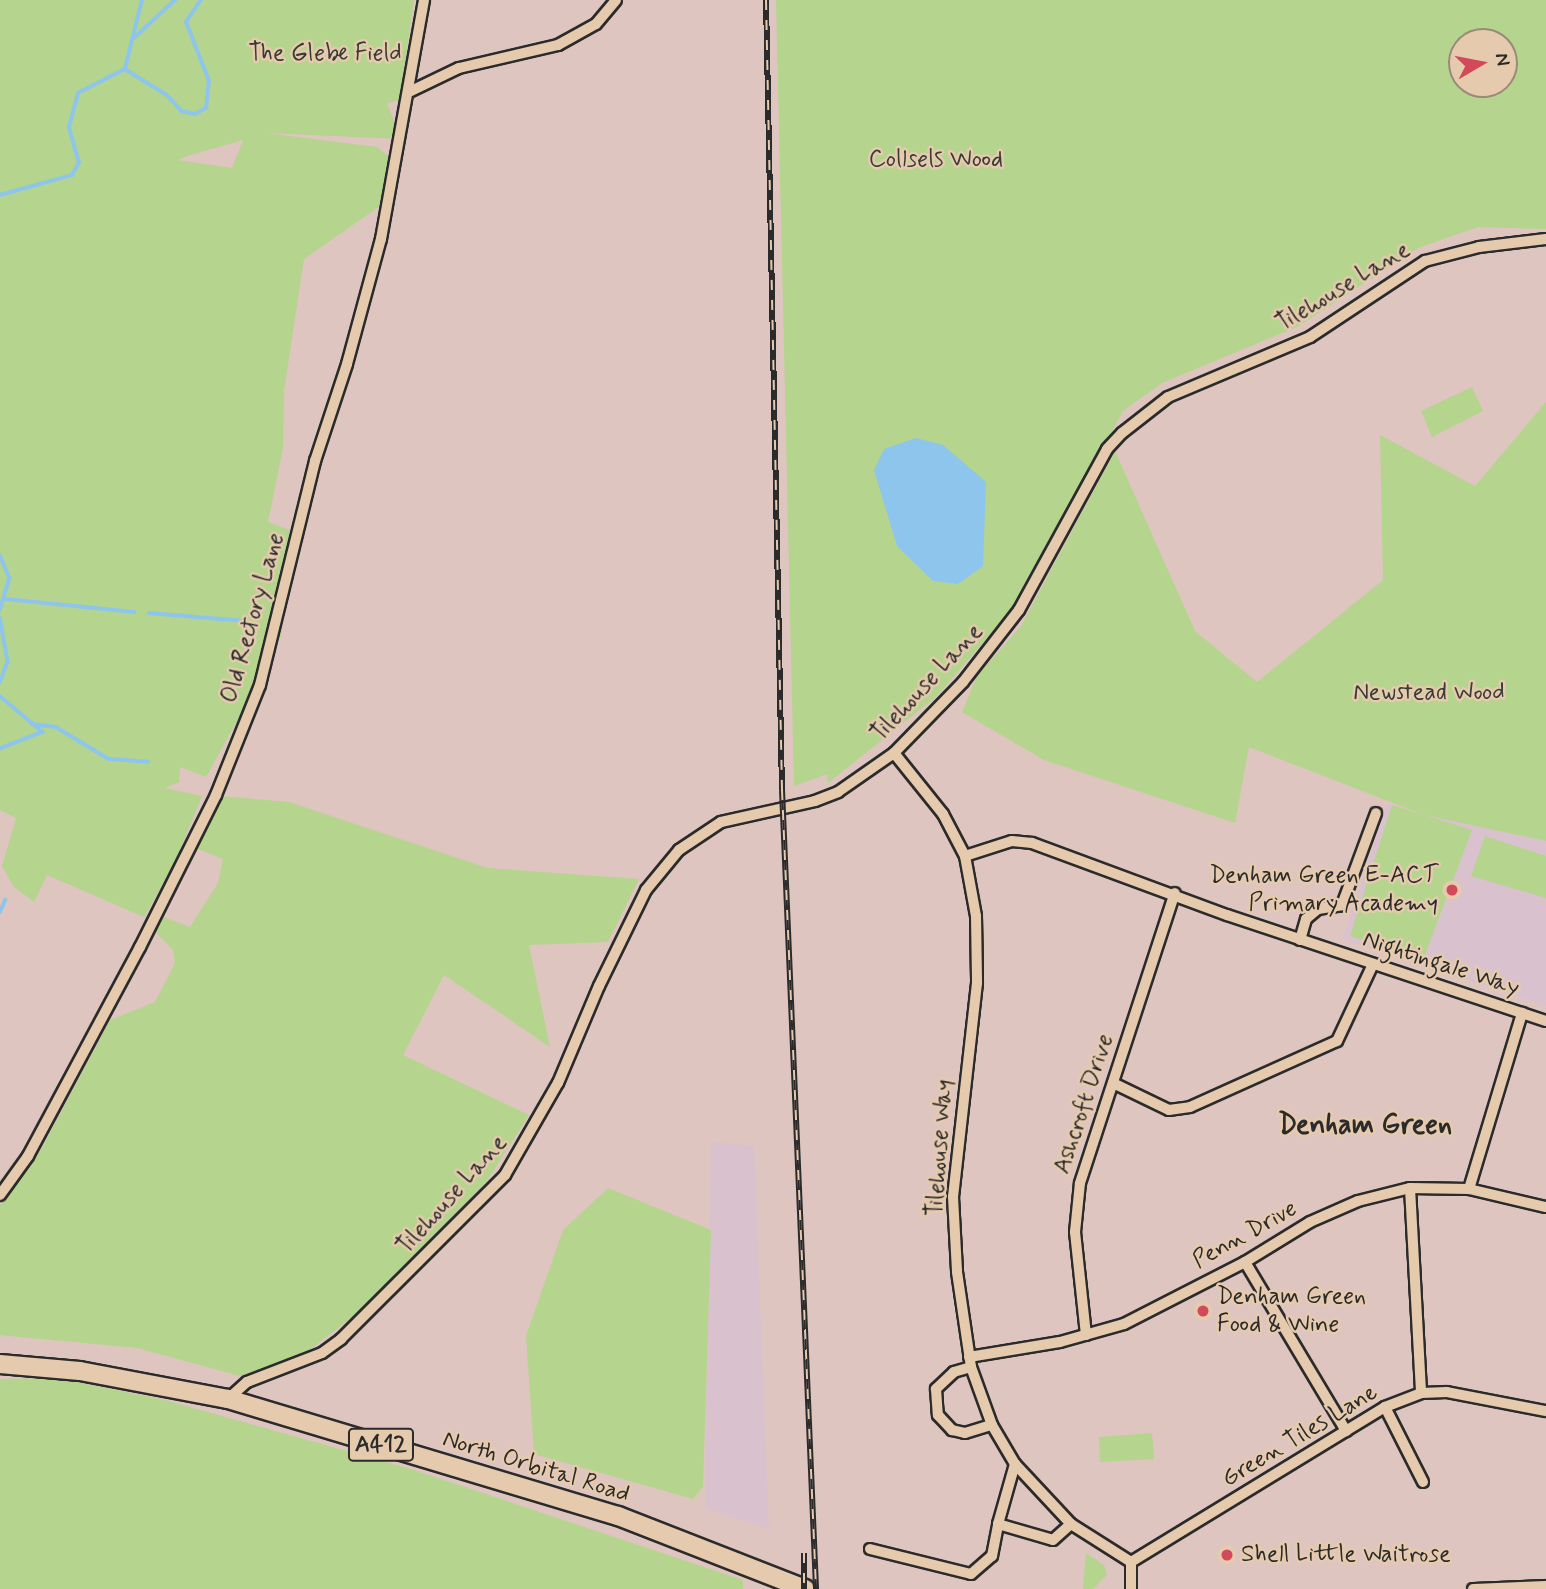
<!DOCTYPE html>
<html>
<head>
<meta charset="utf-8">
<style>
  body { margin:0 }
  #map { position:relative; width:1546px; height:1589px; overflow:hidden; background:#dec5c0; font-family:Mynerve,sans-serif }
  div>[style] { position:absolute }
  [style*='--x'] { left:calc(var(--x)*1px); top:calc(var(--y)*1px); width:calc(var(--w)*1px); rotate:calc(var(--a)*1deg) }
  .built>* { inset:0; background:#d9c2cd }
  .green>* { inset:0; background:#b5d48e }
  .water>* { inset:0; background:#8ec5ec }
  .stream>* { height:3.5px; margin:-1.75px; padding:0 1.75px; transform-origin:1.75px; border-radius:1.75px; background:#8ec5ec }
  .roads { filter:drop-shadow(2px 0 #2b2b2b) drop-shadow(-2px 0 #2b2b2b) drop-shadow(0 2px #2b2b2b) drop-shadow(0 -2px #2b2b2b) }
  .minor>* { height:10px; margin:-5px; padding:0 5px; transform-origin:5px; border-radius:5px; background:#e5caad }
  .primary>* { height:18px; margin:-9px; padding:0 9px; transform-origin:9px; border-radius:9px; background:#e5caad }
  .rail>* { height:6px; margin-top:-3px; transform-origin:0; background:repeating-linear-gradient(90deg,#e5caad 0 10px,#2b2b2b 0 20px); box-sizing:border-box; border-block:2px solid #2b2b2b }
  .dots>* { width:19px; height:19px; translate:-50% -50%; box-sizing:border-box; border:4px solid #e5caad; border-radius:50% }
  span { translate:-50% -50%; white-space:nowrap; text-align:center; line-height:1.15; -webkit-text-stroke:5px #e5caad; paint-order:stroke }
  .shield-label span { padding:2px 5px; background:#e5caad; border:2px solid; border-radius:5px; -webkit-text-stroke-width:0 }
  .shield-label { font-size:23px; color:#2b2b2b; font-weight:700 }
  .park-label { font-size:24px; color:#393c35 }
  .street-label { font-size:24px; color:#2b2b2b }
  .poi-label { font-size:24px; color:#2b2b2b }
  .right { translate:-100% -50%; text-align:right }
  .left { translate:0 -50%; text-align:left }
  .quarter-label { font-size:28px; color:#2b2b2b; font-weight:700 }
  .north { position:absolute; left:1448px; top:28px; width:70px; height:70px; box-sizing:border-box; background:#e5caad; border:2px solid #9b8a79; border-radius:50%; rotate:80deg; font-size:19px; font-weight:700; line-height:28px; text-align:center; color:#2b2b2b }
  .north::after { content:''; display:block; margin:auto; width:24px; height:32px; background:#d1495b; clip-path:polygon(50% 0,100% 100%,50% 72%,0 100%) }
</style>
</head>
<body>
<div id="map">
  <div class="built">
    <div style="clip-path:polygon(1388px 803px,1424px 815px,1546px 841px,1546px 1006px,1342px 939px)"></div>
    <div style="clip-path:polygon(711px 1142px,754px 1146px,769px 1529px,705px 1508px)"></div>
  </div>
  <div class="green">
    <div style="clip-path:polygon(evenodd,0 0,414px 0,400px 100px,387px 103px,401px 139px,266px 133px,377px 147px,390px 157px,380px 206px,304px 259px,284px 391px,283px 448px,268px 522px,292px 531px,281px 637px,264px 638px,260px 680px,206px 777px,180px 767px,179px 782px,165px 788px,202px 796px,175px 863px,144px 917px,47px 875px,34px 902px,14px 887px,2px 866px,16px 818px,0 810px,0 0,243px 140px,232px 168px,178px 160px,184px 157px,243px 140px)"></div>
    <div style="clip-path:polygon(evenodd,776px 0,1546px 0,1546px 229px,1478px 227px,1418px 248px,1299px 326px,1162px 383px,1123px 411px,1019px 601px,936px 697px,828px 783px,827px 774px,794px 786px,776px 0,1462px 42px,1504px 42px,1504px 84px,1462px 84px,1462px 42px)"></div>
    <div style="clip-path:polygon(1472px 387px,1483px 411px,1432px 437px,1421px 411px)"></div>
    <div style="clip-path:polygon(1546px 402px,1546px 841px,1424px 815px,1249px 747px,1235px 823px,1044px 760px,962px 712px,977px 676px,1021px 626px,1115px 451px,1195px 631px,1257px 682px,1383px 580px,1380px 435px,1475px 486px)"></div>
    <div style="clip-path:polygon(221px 796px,289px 802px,488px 868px,639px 879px,608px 942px,529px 945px,550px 1047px,444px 975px,403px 1055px,529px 1115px,487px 1181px,364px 1308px,303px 1355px,240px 1376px,137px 1348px,0 1335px,0 1205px,42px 1148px,110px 1020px,155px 1002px,175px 963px,173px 950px,155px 932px,164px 917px,190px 927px,218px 883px,223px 859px,195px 848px)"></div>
    <div style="clip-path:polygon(1392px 805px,1472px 830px,1423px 960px,1350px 936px)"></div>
    <div style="clip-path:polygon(1485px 836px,1546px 856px,1546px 898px,1471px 876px)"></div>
    <div style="clip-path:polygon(608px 1188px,711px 1230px,703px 1487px,693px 1499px,534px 1454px,526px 1336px,563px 1230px)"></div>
    <div style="clip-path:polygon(57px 1378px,165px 1400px,411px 1469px,743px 1580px,743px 1589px,0 1589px,0 1379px)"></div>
    <div style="clip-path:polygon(1152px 1433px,1154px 1459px,1100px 1462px,1099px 1437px)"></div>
    <div style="clip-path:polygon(1086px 1553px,1104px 1565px,1107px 1575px,1093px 1589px,1083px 1589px)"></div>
  </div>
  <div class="water">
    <div style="clip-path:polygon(916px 438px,943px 445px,986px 482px,983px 566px,958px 584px,933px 581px,897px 546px,874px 470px,884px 449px)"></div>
  </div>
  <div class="stream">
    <div style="--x:134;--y:38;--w:56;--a:-42.8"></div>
    <div style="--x:125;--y:69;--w:49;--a:31.8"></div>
    <div style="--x:167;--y:95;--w:22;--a:47"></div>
    <div style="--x:182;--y:111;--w:13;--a:13"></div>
    <div style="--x:195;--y:114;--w:13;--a:-29"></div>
    <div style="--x:206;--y:108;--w:27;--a:-84"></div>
    <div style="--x:209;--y:81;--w:63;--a:-111.3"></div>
    <div style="--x:186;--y:22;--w:27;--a:-56"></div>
    <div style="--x:0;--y:195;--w:75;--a:-15.5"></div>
    <div style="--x:72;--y:175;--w:14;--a:-60"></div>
    <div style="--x:79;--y:163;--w:37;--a:-106"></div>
    <div style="--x:69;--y:127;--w:35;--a:-75"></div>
    <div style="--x:78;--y:93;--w:53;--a:-27.1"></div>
    <div style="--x:125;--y:69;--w:71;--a:-76.2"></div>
    <div style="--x:0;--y:555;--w:25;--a:67"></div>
    <div style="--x:10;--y:578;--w:34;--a:107"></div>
    <div style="--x:6;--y:599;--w:129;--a:5.8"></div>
    <div style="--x:149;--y:613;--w:96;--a:4.8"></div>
    <div style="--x:0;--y:617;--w:46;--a:79.9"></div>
    <div style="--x:8;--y:662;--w:22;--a:111"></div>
    <div style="--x:0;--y:696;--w:56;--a:39.9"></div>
    <div style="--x:43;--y:732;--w:46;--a:158.4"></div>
    <div style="--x:32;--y:724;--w:24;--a:7"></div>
    <div style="--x:56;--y:727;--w:62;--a:31.1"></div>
    <div style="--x:109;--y:759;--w:39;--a:4"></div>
    <div style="--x:0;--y:912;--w:13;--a:-67"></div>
  </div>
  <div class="roads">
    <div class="minor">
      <div style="--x:411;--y:91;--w:53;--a:-25.6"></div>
      <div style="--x:459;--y:68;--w:102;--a:-13.1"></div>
      <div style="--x:558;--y:45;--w:43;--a:-28.9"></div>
      <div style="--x:596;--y:24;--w:31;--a:-50"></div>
      <div style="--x:894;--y:753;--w:78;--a:51.2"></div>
      <div style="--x:943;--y:814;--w:47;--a:62.4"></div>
      <div style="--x:965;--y:856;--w:61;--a:79.6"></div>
      <div style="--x:976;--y:916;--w:67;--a:89.1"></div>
      <div style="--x:977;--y:983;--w:215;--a:96.4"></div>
      <div style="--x:953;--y:1197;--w:75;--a:86.9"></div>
      <div style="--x:957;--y:1272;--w:96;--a:81.6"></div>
      <div style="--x:971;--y:1367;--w:62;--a:70.1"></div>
      <div style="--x:992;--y:1425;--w:45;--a:59.5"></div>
      <div style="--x:1015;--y:1464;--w:82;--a:47"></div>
      <div style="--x:1071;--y:1524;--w:71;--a:32.3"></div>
      <div style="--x:965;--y:856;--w:49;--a:-17.7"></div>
      <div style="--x:1012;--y:841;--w:20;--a:6"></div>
      <div style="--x:1032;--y:843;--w:208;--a:20.3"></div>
      <div style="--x:1227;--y:915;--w:336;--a:18.4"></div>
      <div style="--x:1300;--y:940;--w:22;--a:-74"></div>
      <div style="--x:1306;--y:919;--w:16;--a:-40"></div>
      <div style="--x:1318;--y:909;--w:24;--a:-9"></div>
      <div style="--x:1342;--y:905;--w:98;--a:-69.7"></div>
      <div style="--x:1113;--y:1083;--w:62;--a:25.7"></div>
      <div style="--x:1169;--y:1110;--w:21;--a:-8"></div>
      <div style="--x:1190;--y:1107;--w:161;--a:-24.2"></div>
      <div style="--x:1337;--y:1041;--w:85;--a:-64.9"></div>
      <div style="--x:1410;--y:1188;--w:205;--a:86.9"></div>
      <div style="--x:1469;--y:1189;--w:184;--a:-73.2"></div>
      <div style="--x:0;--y:1195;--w:48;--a:-54.3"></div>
      <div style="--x:28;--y:1156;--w:237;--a:-61.8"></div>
      <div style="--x:140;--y:947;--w:170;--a:-63.4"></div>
      <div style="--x:216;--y:795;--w:118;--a:-68.2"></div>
      <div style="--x:260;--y:685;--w:231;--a:-76.2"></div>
      <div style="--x:315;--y:461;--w:102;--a:-71.7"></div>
      <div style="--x:347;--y:364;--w:130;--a:-74.8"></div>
      <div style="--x:381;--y:239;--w:243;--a:-79.8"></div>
      <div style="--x:1245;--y:1262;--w:197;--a:59.1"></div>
      <div style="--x:1086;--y:1335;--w:104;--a:-96.1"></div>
      <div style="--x:1075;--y:1232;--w:49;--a:-84.2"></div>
      <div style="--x:1080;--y:1183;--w:305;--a:-71.9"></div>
      <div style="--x:969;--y:1357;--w:92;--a:-9.4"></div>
      <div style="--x:1060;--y:1342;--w:66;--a:-15.7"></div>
      <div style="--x:1124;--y:1324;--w:136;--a:-27.1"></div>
      <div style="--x:1245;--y:1262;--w:76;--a:-31.6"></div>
      <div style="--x:1310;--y:1222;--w:52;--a:-23.6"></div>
      <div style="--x:1358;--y:1201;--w:54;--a:-14"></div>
      <div style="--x:1410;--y:1188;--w:59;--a:1"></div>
      <div style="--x:1469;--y:1189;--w:79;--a:13.2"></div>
      <div style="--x:971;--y:1367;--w:18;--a:164"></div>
      <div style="--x:954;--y:1372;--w:25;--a:137"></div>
      <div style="--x:936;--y:1389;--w:26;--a:86"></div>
      <div style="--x:938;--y:1415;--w:21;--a:47"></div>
      <div style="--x:952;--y:1430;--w:13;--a:13"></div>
      <div style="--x:965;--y:1433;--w:28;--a:-17"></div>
      <div style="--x:228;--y:1399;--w:25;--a:-42"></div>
      <div style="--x:247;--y:1382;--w:80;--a:-21.1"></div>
      <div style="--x:322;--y:1353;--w:24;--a:-36"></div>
      <div style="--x:341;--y:1339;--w:232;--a:-45"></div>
      <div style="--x:505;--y:1175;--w:106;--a:-60.1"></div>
      <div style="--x:558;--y:1083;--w:105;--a:-67.1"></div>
      <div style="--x:599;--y:986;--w:107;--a:-63.9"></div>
      <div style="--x:646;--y:890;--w:52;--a:-50.5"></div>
      <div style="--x:679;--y:850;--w:50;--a:-33.7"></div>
      <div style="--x:721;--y:822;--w:96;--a:-12.6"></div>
      <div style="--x:815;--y:801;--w:25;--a:-21"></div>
      <div style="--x:838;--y:792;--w:68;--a:-34.9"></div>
      <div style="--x:894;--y:753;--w:99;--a:-45.8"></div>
      <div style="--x:963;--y:682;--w:91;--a:-52.1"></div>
      <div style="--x:1019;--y:610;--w:183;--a:-61.3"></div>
      <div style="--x:1107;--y:449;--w:22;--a:-47"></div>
      <div style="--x:1122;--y:433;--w:58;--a:-38"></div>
      <div style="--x:1168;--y:397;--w:154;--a:-22.9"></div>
      <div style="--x:1310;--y:337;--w:138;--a:-33.5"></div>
      <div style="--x:1425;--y:261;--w:56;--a:-14.5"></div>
      <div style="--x:1479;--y:247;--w:67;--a:-6.8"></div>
      <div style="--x:1385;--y:1407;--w:84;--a:63.1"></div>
      <div style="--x:1015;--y:1464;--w:62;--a:105.8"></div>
      <div style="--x:998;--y:1524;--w:57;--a:16.2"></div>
      <div style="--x:1053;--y:1540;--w:24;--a:-42"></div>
      <div style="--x:870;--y:1549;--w:104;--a:13.9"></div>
      <div style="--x:971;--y:1574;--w:28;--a:-41"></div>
      <div style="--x:992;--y:1556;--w:33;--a:-79"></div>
      <div style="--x:1131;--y:1562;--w:298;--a:-31.4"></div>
      <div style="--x:1385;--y:1407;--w:39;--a:-21"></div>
      <div style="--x:1421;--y:1393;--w:26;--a:-2"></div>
      <div style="--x:1447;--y:1392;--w:101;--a:10.9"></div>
      <div style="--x:1131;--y:1562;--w:27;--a:90"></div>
      <div style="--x:1473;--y:1589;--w:73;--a:-2.4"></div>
    </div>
    <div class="primary">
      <div style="--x:0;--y:1364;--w:80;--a:5"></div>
      <div style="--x:80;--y:1371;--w:151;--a:10.7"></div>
      <div style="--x:228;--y:1399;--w:407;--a:16.7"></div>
      <div style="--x:618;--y:1516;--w:201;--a:21.3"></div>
    </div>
  </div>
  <div class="rail">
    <div style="--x:766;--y:0;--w:790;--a:88.84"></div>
    <div style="--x:782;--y:790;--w:800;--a:87.56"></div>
    <div style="--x:804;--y:1553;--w:36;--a:90"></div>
  </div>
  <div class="dots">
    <div style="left:1452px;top:890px;background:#d1495b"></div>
    <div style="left:1203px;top:1311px;background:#d1495b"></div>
    <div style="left:1227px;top:1555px;background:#d1495b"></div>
  </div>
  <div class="shield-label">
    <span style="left:381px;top:1445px">A412</span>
  </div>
  <div class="park-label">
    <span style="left:325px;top:54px">The Glebe Field</span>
    <span style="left:936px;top:160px">Collsels Wood</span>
    <span style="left:1429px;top:693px">Newstead Wood</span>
  </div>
  <div class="street-label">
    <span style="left:1343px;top:287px;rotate:-31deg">Tilehouse Lane</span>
    <span style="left:253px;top:618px;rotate:-74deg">Old Rectory Lane</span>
    <span style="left:927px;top:683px;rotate:-47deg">Tilehouse Lane</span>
    <span style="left:1441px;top:964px;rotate:18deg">Nightingale Way</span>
    <span style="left:1084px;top:1104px;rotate:-72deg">Ashcroft Drive</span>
    <span style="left:940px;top:1148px;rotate:-86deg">Tilehouse Way</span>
    <span style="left:452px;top:1195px;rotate:-48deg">Tilehouse Lane</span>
    <span style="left:1245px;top:1235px;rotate:-29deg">Penn Drive</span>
    <span style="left:1300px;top:1436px;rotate:-31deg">Green Tiles Lane</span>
    <span style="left:536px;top:1467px;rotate:17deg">North Orbital Road</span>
  </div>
  <div class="poi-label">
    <span class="right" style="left:1438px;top:890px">Denham Green E-ACT<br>Primary Academy</span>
    <span class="left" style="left:1217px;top:1311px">Denham Green<br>Food &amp; Wine</span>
    <span class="left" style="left:1241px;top:1555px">Shell Little Waitrose</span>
  </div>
  <div class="quarter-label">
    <span style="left:1365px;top:1126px">Denham Green</span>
  </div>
  <div class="north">N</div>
</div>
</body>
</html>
